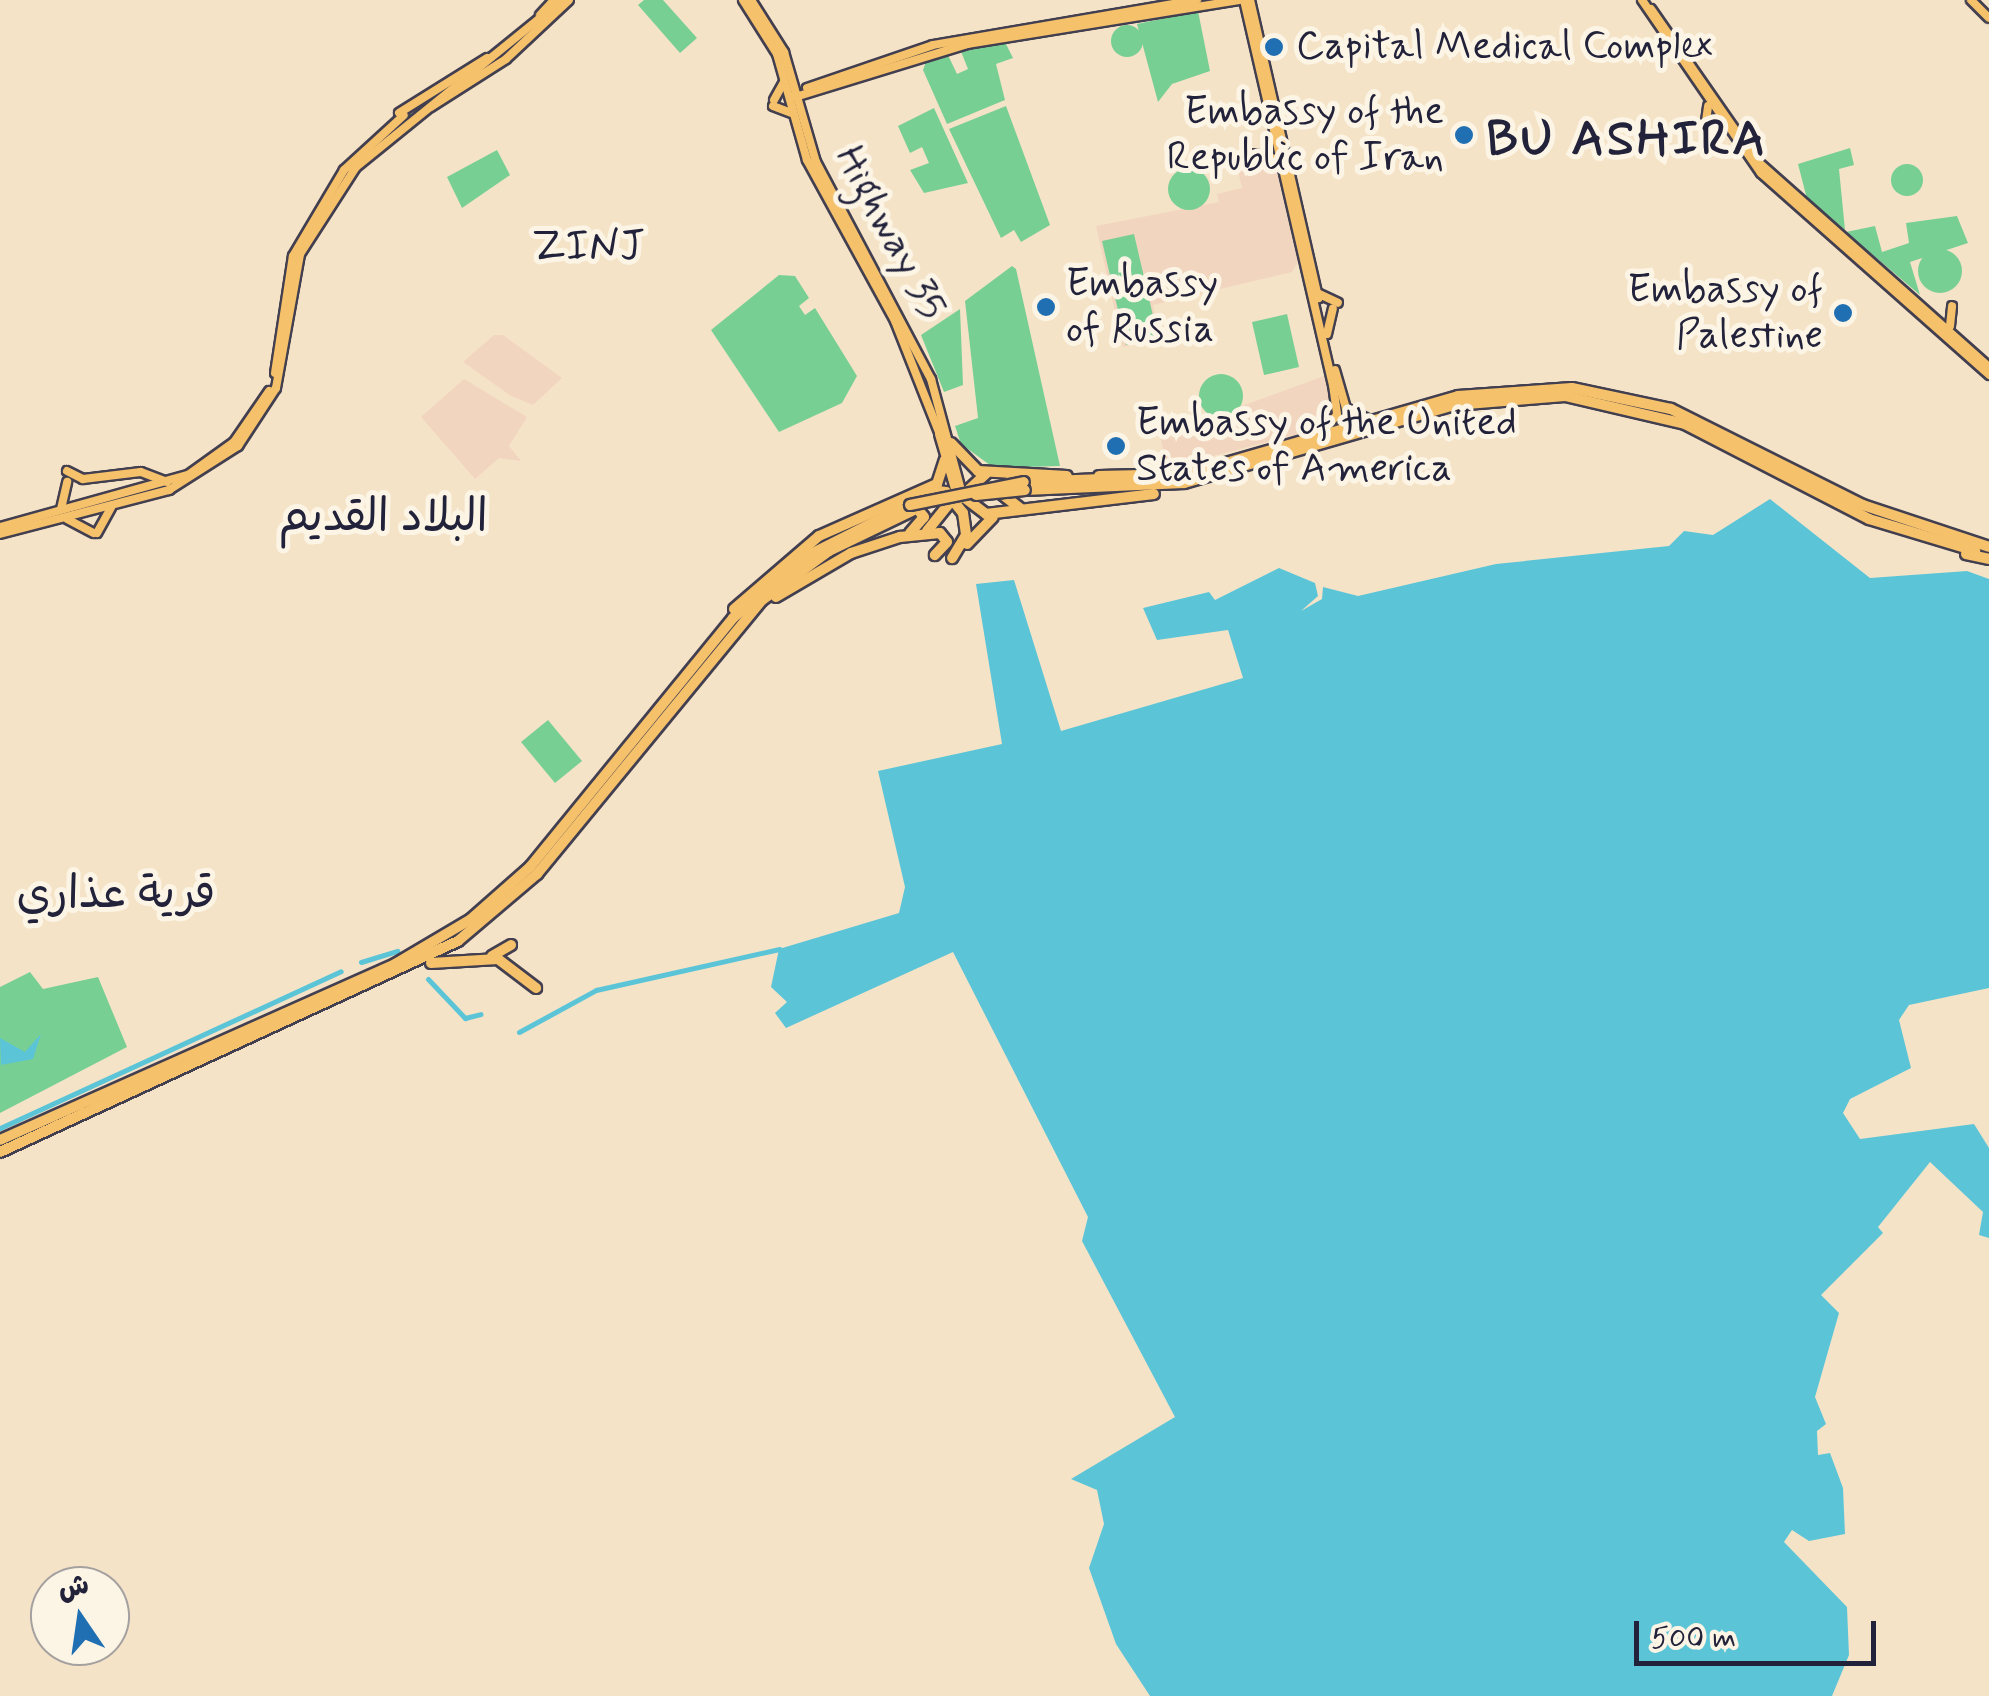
<!DOCTYPE html>
<html>
<head>
<meta charset="utf-8">
<style>
  body { margin:0 }
  #map { position:relative; width:1989px; height:1696px; overflow:hidden; background:#f5e3c8; font-family:Mynerve,"Playpen Sans Arabic",sans-serif }
  div>[style] { position:absolute }
  [style*='--x'] { left:calc(var(--x)*1px); top:calc(var(--y)*1px); width:calc(var(--w)*1px); rotate:calc(var(--a)*1deg) }
  .built>* { inset:0; background:#f2d5be }
  .green>* { inset:0; background:#78cf94 }
  .round { border-radius:50% }
  .water>* { inset:0; background:#5bc5d7 }
  .canal>* { height:5px; margin:-2.5px; padding:0 2.5px; transform-origin:2.5px; border-radius:2.5px; background:#5bc5d7 }
  .roads { filter:drop-shadow(2px 0 #423f50) drop-shadow(-2px 0 #423f50) drop-shadow(0 2px #423f50) drop-shadow(0 -2px #423f50) }
  .major>* { height:8px; margin:-4px; padding:0 4px; transform-origin:4px; border-radius:4px; background:#f5c16b }
  .highway>* { height:10px; margin:-5px; padding:0 5px; transform-origin:5px; border-radius:5px; background:#f5c16b }
  .bridges { filter:drop-shadow(2px 0 #423f50) drop-shadow(-2px 0 #423f50) drop-shadow(0 2px #423f50) drop-shadow(0 -2px #423f50) }
  .highway-bridge>* { height:10px; margin:-5px; padding:0 5px; transform-origin:5px; border-radius:5px; background:#f5c16b }
  .dots>* { width:28px; height:28px; translate:-50% -50%; box-sizing:border-box; border:5px solid #fcf5e5; border-radius:50% }
  span { translate:-50% -50%; white-space:nowrap; text-align:center; line-height:1.15; -webkit-text-stroke:10px #fcf5e5; paint-order:stroke }
  .poi-label { font-size:40px; color:#22223b }
  .left { translate:0 -50%; text-align:left }
  .right { translate:-100% -50%; text-align:right }
  .street-label { font-size:40px; color:#22223b }
  .quarter-label { font-size:45px; color:#22223b }
  .district-label { font-size:50px; color:#22223b; font-weight:700; letter-spacing:2.5px }
  .north { position:absolute; left:30px; top:1566px; width:100px; height:100px; box-sizing:border-box; background:#fcf5e5; border:2px solid #a5a1a1; border-radius:50%; rotate:347deg; font-size:28px; font-weight:700; line-height:40px; text-align:center; color:#22223b }
  .north::after { content:''; display:block; margin:auto; width:35px; height:45px; background:#1f6fb2; clip-path:polygon(50% 0,100% 100%,50% 72%,0 100%) }
  .scale { position:absolute; left:1634px; top:1621px; width:242px; height:45px; box-sizing:border-box; border:5px solid #22223b; border-top:0; padding-left:12px; font-size:30px; line-height:35px; white-space:nowrap; color:#22223b; -webkit-text-stroke:8px #fcf5e5; paint-order:stroke }
</style>
</head>
<body>
<div id="map">
  <div class="built">
    <div style="clip-path:polygon(1257px 157px,1274px 161px,1298px 262px,1292px 272px,1153px 305px,1160px 339px,1123px 347px,1096px 226px,1219px 202px,1217px 194px,1242px 188px,1235px 158px)"></div>
    <div style="clip-path:polygon(494px 335px,503px 335px,562px 378px,533px 405px,511px 396px,463px 362px)"></div>
    <div style="clip-path:polygon(1324px 376px,1332px 410px,1321px 428px,1167px 468px,1160px 436px)"></div>
    <div style="clip-path:polygon(464px 379px,527px 417px,509px 446px,521px 461px,499px 458px,475px 479px,421px 417px)"></div>
  </div>
  <div class="green">
    <div style="clip-path:polygon(644px 0,663px 0,697px 38px,680px 53px,638px 5px)"></div>
    <div style="clip-path:polygon(1198px 11px,1210px 71px,1172px 84px,1158px 102px,1137px 24px)"></div>
    <div class="round" style="left:1111px;top:25px;width:32px;height:32px"></div>
    <div style="clip-path:polygon(1005px 42px,1013px 58px,996px 64px,1005px 100px,947px 124px,923px 70px,927px 59px,947px 53px,957px 74px,968px 69px,960px 49px)"></div>
    <div style="clip-path:polygon(1006px 106px,1050px 225px,1021px 242px,1014px 230px,1001px 238px,949px 129px)"></div>
    <div style="clip-path:polygon(934px 108px,968px 183px,924px 193px,910px 170px,929px 163px,922px 147px,910px 153px,898px 126px)"></div>
    <div style="clip-path:polygon(1850px 148px,1854px 165px,1839px 169px,1845px 230px,1807px 199px,1798px 164px)"></div>
    <div style="clip-path:polygon(497px 150px,510px 175px,462px 208px,447px 177px)"></div>
    <div class="round" style="left:1891px;top:164px;width:32px;height:32px"></div>
    <div class="round" style="left:1168px;top:168px;width:42px;height:42px"></div>
    <div style="clip-path:polygon(1957px 216px,1968px 243px,1910px 262px,1920px 295px,1846px 232px,1875px 226px,1882px 252px,1909px 243px,1906px 223px)"></div>
    <div style="clip-path:polygon(1134px 234px,1158px 337px,1126px 345px,1102px 241px)"></div>
    <div class="round" style="left:1918px;top:249px;width:44px;height:44px"></div>
    <div style="clip-path:polygon(1012px 266px,1016px 269px,1060px 466px,994px 468px,961px 444px,955px 426px,978px 418px,965px 301px)"></div>
    <div style="clip-path:polygon(779px 275px,795px 276px,809px 298px,799px 306px,805px 315px,815px 308px,857px 376px,842px 403px,779px 432px,711px 330px)"></div>
    <div style="clip-path:polygon(960px 309px,963px 385px,944px 392px,921px 335px)"></div>
    <div style="clip-path:polygon(1287px 314px,1299px 367px,1264px 375px,1252px 322px)"></div>
    <div class="round" style="left:1199px;top:374px;width:44px;height:44px"></div>
    <div style="clip-path:polygon(548px 720px,582px 761px,555px 783px,521px 742px)"></div>
    <div style="clip-path:polygon(30px 972px,43px 989px,98px 977px,127px 1047px,0 1113px,0 987px)"></div>
  </div>
  <div class="water">
    <div style="clip-path:polygon(1770px 499px,1870px 578px,1967px 571px,1989px 579px,1989px 988px,1909px 1005px,1899px 1020px,1911px 1068px,1850px 1099px,1843px 1113px,1860px 1139px,1974px 1124px,1989px 1148px,1989px 1238px,1979px 1235px,1983px 1212px,1930px 1162px,1878px 1227px,1883px 1233px,1821px 1295px,1839px 1313px,1815px 1397px,1826px 1424px,1817px 1431px,1818px 1455px,1830px 1453px,1843px 1488px,1845px 1534px,1809px 1541px,1792px 1530px,1784px 1542px,1847px 1607px,1849px 1655px,1832px 1696px,1150px 1696px,1116px 1644px,1089px 1568px,1104px 1524px,1097px 1490px,1071px 1479px,1175px 1417px,1082px 1241px,1088px 1217px,953px 952px,786px 1028px,775px 1013px,787px 1002px,771px 987px,779px 949px,899px 913px,905px 887px,878px 771px,1002px 744px,976px 584px,1014px 580px,1061px 731px,1243px 678px,1228px 630px,1157px 640px,1143px 608px,1209px 592px,1215px 600px,1279px 568px,1315px 583px,1318px 596px,1301px 611px,1322px 599px,1323px 587px,1358px 596px,1496px 564px,1669px 546px,1684px 531px,1713px 535px)"></div>
    <div style="clip-path:polygon(41px 1034px,33px 1059px,1px 1065px,0 1038px,25px 1052px)"></div>
  </div>
  <div class="canal">
    <div style="--x:361;--y:962;--w:38;--a:-17"></div>
    <div style="--x:428;--y:979;--w:54;--a:46.5"></div>
    <div style="--x:465;--y:1018;--w:16;--a:-14"></div>
    <div style="--x:519;--y:1032;--w:88;--a:-28.6"></div>
    <div style="--x:596;--y:990;--w:188;--a:-12.6"></div>
    <div style="--x:0;--y:1128;--w:375;--a:-24.7"></div>
  </div>
  <div class="roads">
    <div class="major">
      <div style="--x:743;--y:0;--w:64;--a:57.8"></div>
      <div style="--x:777;--y:54;--w:110;--a:74.2"></div>
      <div style="--x:807;--y:160;--w:183;--a:61.3"></div>
      <div style="--x:895;--y:321;--w:125;--a:68.4"></div>
      <div style="--x:751;--y:0;--w:62;--a:57.6"></div>
      <div style="--x:784;--y:52;--w:115;--a:73.8"></div>
      <div style="--x:816;--y:162;--w:246;--a:62.1"></div>
      <div style="--x:931;--y:379;--w:123;--a:74.9"></div>
      <div style="--x:1244;--y:0;--w:395;--a:77"></div>
      <div style="--x:1333;--y:385;--w:30;--a:82"></div>
      <div style="--x:1337;--y:415;--w:24;--a:132"></div>
      <div style="--x:1250;--y:0;--w:306;--a:77.1"></div>
      <div style="--x:1642;--y:0;--w:210;--a:55.5"></div>
      <div style="--x:1761;--y:173;--w:305;--a:41.5"></div>
      <div style="--x:1971;--y:0;--w:25;--a:45"></div>
      <div style="--x:1651;--y:9;--w:184;--a:55.2"></div>
      <div style="--x:1756;--y:160;--w:312;--a:41.6"></div>
      <div style="--x:540;--y:15;--w:21;--a:-47"></div>
      <div style="--x:807;--y:88;--w:133;--a:-18.8"></div>
      <div style="--x:933;--y:45;--w:268;--a:-9.7"></div>
      <div style="--x:792;--y:98;--w:184;--a:-17.1"></div>
      <div style="--x:968;--y:44;--w:277;--a:-9.2"></div>
      <div style="--x:774;--y:100;--w:21;--a:-61"></div>
      <div style="--x:773;--y:106;--w:19;--a:21"></div>
      <div style="--x:431;--y:107;--w:89;--a:-32.6"></div>
      <div style="--x:506;--y:59;--w:86;--a:-43.1"></div>
      <div style="--x:399;--y:113;--w:104;--a:-32"></div>
      <div style="--x:1706;--y:121;--w:15;--a:-82"></div>
      <div style="--x:1254;--y:154;--w:23;--a:13"></div>
      <div style="--x:1317;--y:293;--w:23;--a:25"></div>
      <div style="--x:1950;--y:326;--w:20;--a:-84"></div>
      <div style="--x:1327;--y:334;--w:26;--a:-77"></div>
      <div style="--x:1335;--y:370;--w:40;--a:74"></div>
      <div style="--x:1346;--y:408;--w:25;--a:27"></div>
      <div style="--x:275;--y:373;--w:118;--a:-81.3"></div>
      <div style="--x:293;--y:256;--w:100;--a:-59.3"></div>
      <div style="--x:344;--y:170;--w:81;--a:-42.5"></div>
      <div style="--x:67;--y:471;--w:18;--a:27"></div>
      <div style="--x:83;--y:479;--w:58;--a:-6.9"></div>
      <div style="--x:141;--y:472;--w:28;--a:21"></div>
      <div style="--x:61;--y:509;--w:28;--a:-77"></div>
      <div style="--x:67;--y:519;--w:30;--a:28"></div>
      <div style="--x:0;--y:527;--w:195;--a:-15.5"></div>
      <div style="--x:188;--y:475;--w:57;--a:-35.7"></div>
      <div style="--x:234;--y:442;--w:62;--a:-55.5"></div>
      <div style="--x:97;--y:533;--w:29;--a:-61"></div>
      <div style="--x:0;--y:534;--w:175;--a:-14.6"></div>
      <div style="--x:169;--y:490;--w:82;--a:-32.5"></div>
      <div style="--x:238;--y:446;--w:69;--a:-56.8"></div>
      <div style="--x:276;--y:388;--w:136;--a:-79.8"></div>
      <div style="--x:300;--y:254;--w:103;--a:-57.2"></div>
      <div style="--x:356;--y:167;--w:265;--a:-39"></div>
    </div>
    <div class="highway">
      <div style="--x:940;--y:434;--w:60;--a:73.7"></div>
      <div style="--x:957;--y:492;--w:36;--a:37"></div>
      <div style="--x:986;--y:514;--w:169;--a:-6.8"></div>
      <div style="--x:951;--y:443;--w:39;--a:46"></div>
      <div style="--x:978;--y:471;--w:89;--a:3.2"></div>
      <div style="--x:1017;--y:475;--w:25;--a:140"></div>
      <div style="--x:998;--y:491;--w:28;--a:38"></div>
      <div style="--x:1099;--y:476;--w:43;--a:-1.3"></div>
      <div style="--x:1024;--y:482;--w:157;--a:-2.2"></div>
      <div style="--x:1181;--y:476;--w:288;--a:-16.1"></div>
      <div style="--x:1458;--y:396;--w:114;--a:-4"></div>
      <div style="--x:1572;--y:388;--w:101;--a:12"></div>
      <div style="--x:1671;--y:409;--w:215;--a:26.6"></div>
      <div style="--x:1863;--y:505;--w:133;--a:18.4"></div>
      <div style="--x:929;--y:490;--w:17;--a:7"></div>
      <div style="--x:946;--y:492;--w:27;--a:51"></div>
      <div style="--x:963;--y:513;--w:22;--a:82"></div>
      <div style="--x:966;--y:535;--w:27;--a:121"></div>
      <div style="--x:1025;--y:490;--w:159;--a:-2.5"></div>
      <div style="--x:1184;--y:483;--w:282;--a:-16.1"></div>
      <div style="--x:1455;--y:405;--w:110;--a:-4.7"></div>
      <div style="--x:1565;--y:396;--w:123;--a:13.1"></div>
      <div style="--x:1685;--y:424;--w:207;--a:27.3"></div>
      <div style="--x:1869;--y:519;--w:111;--a:16.8"></div>
      <div style="--x:960;--y:498;--w:35;--a:-43"></div>
      <div style="--x:927;--y:531;--w:46;--a:-51.1"></div>
      <div style="--x:910;--y:533;--w:21;--a:-49"></div>
      <div style="--x:924;--y:517;--w:19;--a:-129"></div>
      <div style="--x:967;--y:544;--w:37;--a:-46"></div>
      <div style="--x:1966;--y:554;--w:24;--a:12"></div>
      <div style="--x:776;--y:597;--w:87;--a:-30.4"></div>
      <div style="--x:851;--y:553;--w:52;--a:-18.1"></div>
      <div style="--x:900;--y:537;--w:40;--a:-5.7"></div>
      <div style="--x:940;--y:533;--w:11;--a:52"></div>
      <div style="--x:947;--y:542;--w:18;--a:133"></div>
      <div style="--x:734;--y:609;--w:112;--a:-40.7"></div>
      <div style="--x:819;--y:536;--w:129;--a:-23.8"></div>
      <div style="--x:937;--y:484;--w:25;--a:-72"></div>
      <div style="--x:492;--y:956;--w:22;--a:-30"></div>
      <div style="--x:431;--y:963;--w:67;--a:-3.4"></div>
      <div style="--x:498;--y:959;--w:48;--a:37.3"></div>
      <div style="--x:0;--y:1140;--w:432;--a:-24"></div>
      <div style="--x:395;--y:964;--w:88;--a:-30.6"></div>
      <div style="--x:471;--y:919;--w:79;--a:-41.4"></div>
      <div style="--x:530;--y:867;--w:321;--a:-50.8"></div>
      <div style="--x:733;--y:618;--w:94;--a:-40.3"></div>
      <div style="--x:805;--y:557;--w:106;--a:-26.8"></div>
      <div style="--x:0;--y:1152;--w:504;--a:-24.74"></div>
      <div style="--x:458;--y:941;--w:104;--a:-40.3"></div>
      <div style="--x:537;--y:874;--w:353;--a:-50.6"></div>
      <div style="--x:761;--y:601;--w:84;--a:-36.3"></div>
      <div style="--x:829;--y:551;--w:92;--a:-25.7"></div>
    </div>
  </div>
  <div class="bridges">
    <div class="highway-bridge">
      <div style="--x:976;--y:495;--w:49;--a:-5.8"></div>
      <div style="--x:910;--y:505;--w:116;--a:-11.4"></div>
    </div>
  </div>
  <div class="dots">
    <div style="left:1274px;top:47px;background:#1f6fb2"></div>
    <div style="left:1464px;top:135px;background:#1f6fb2"></div>
    <div style="left:1046px;top:307px;background:#1f6fb2"></div>
    <div style="left:1843px;top:313px;background:#1f6fb2"></div>
    <div style="left:1116px;top:446px;background:#1f6fb2"></div>
  </div>
  <div class="poi-label">
    <span class="left" style="left:1296px;top:47px">Capital Medical Complex</span>
    <span class="right" style="left:1444px;top:135px">Embassy of the<br>Republic of Iran</span>
    <span class="left" style="left:1066px;top:307px">Embassy<br>of Russia</span>
    <span class="right" style="left:1823px;top:313px">Embassy of<br>Palestine</span>
    <span class="left" style="left:1136px;top:446px">Embassy of the United<br>States of America</span>
  </div>
  <div class="street-label">
    <span style="left:890px;top:233px;rotate:62deg">Highway 35</span>
  </div>
  <div class="quarter-label">
    <span style="left:588px;top:247px">ZINJ</span>
    <span style="left:383px;top:518px">البلاد القديم</span>
    <span style="left:116px;top:895px">قرية عذاري</span>
  </div>
  <div class="district-label">
    <span style="left:1627px;top:141px">BU ASHIRA</span>
  </div>
  <div class="north">ش</div>
  <div class="scale">500 m</div>
</div>
</body>
</html>
